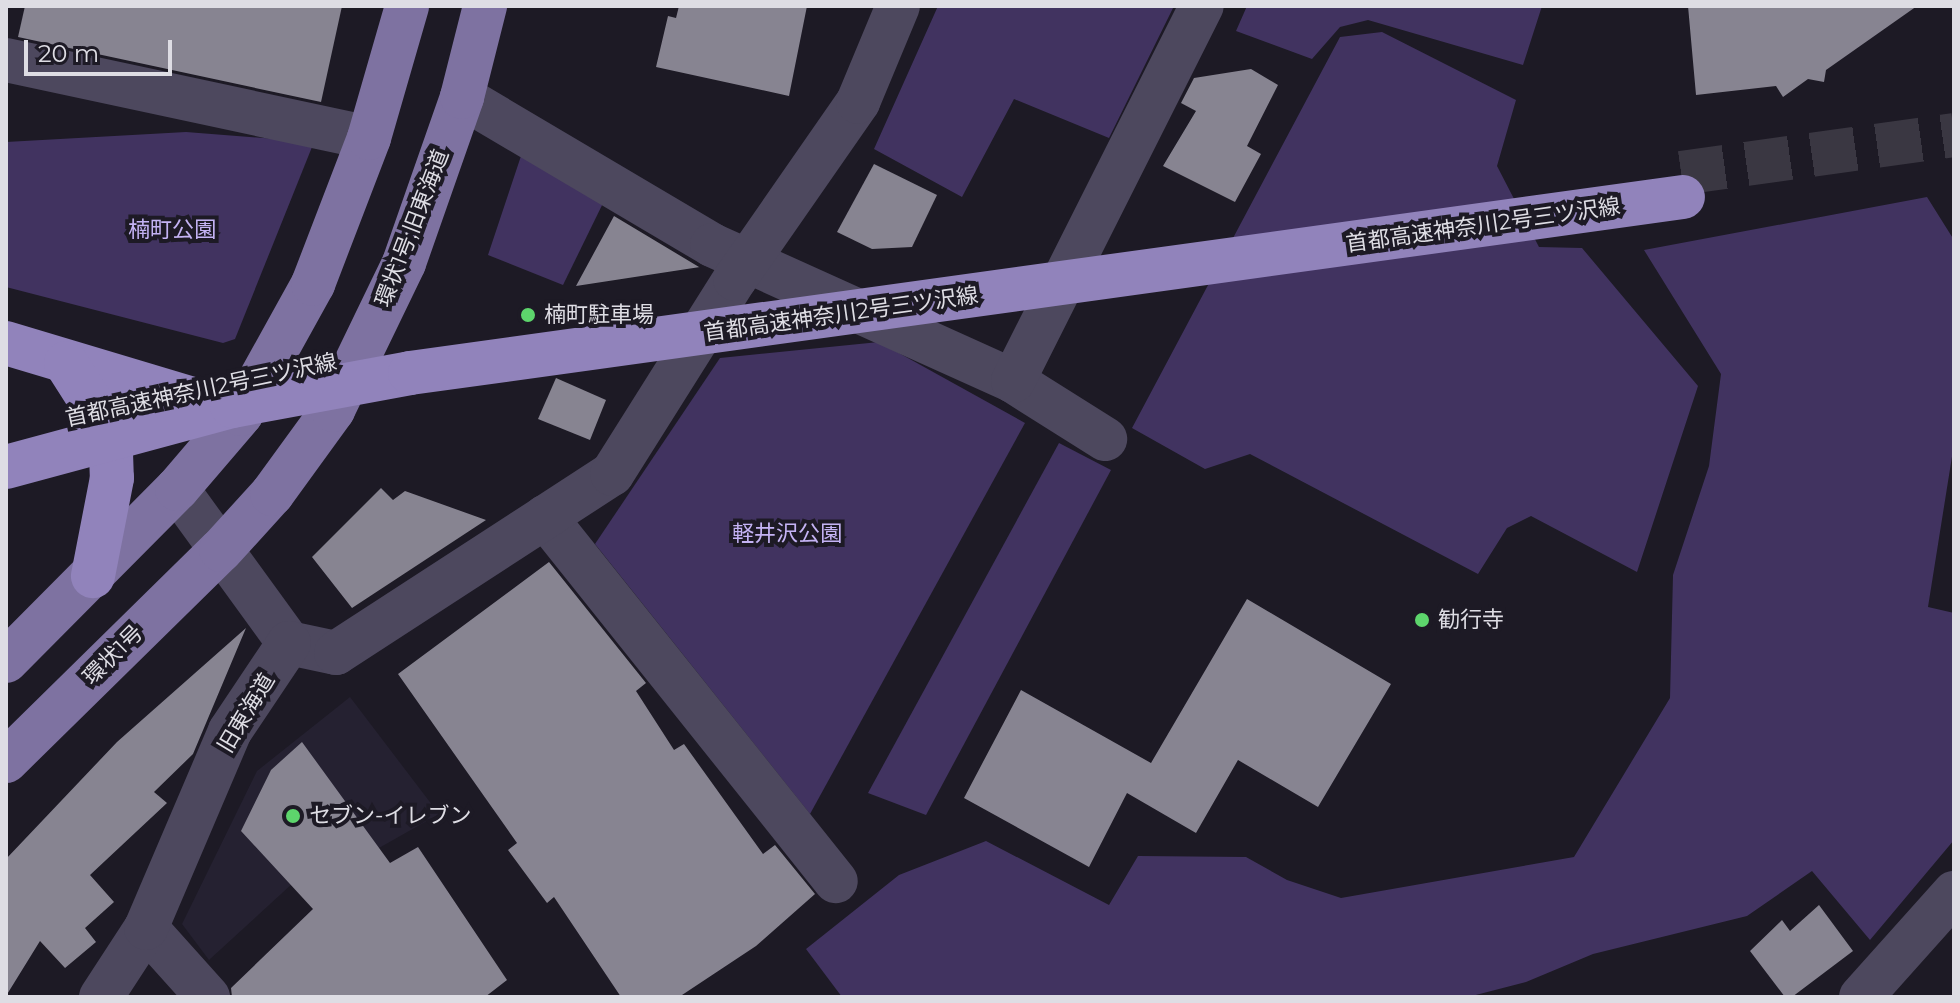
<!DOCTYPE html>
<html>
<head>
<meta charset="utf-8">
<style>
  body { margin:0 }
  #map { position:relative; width:1960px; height:1003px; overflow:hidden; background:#1d1a25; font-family:Montserrat,"Noto Sans JP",sans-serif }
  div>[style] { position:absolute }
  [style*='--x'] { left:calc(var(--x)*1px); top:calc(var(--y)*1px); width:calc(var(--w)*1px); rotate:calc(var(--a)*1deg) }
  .built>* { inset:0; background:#252131 }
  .green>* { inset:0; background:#413360 }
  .building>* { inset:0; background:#878491 }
  .highway-tunnel>* { height:44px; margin-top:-22px; transform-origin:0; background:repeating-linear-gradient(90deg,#3a3742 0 44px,transparent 0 66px) }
  .minor>* { height:44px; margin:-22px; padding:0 22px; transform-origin:22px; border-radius:22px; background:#4d485e }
  .major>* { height:44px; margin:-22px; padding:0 22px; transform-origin:22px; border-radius:22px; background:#7e72a1 }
  .highway>* { height:44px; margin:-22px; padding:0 22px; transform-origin:22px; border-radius:22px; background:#9183bb }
  .dots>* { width:22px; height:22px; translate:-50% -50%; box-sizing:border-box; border:4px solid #1d1a25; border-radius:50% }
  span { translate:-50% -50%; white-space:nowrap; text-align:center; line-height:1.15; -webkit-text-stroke:8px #1d1a25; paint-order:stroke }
  .street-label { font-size:22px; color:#dedde4 }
  .park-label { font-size:22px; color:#c4b3f4 }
  .poi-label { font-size:22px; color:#dedde4 }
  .left { translate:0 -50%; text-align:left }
  .frame { position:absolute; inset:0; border:8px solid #dedde4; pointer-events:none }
  .scale { position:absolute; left:24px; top:40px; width:148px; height:36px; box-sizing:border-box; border:4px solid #dedde4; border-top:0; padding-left:10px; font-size:24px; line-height:28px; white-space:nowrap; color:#dedde4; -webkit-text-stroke:6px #1d1a25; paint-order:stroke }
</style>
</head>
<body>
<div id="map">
  <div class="built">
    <div style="clip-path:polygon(350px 697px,439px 814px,349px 865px,329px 850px,209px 960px,182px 924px,257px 771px)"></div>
  </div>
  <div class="green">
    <div style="clip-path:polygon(938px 6px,1174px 6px,1109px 138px,1014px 99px,962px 197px,874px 149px)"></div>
    <div style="clip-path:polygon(1247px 6px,1542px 6px,1523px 65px,1368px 20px,1340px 27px,1312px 59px,1236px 31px)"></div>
    <div style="clip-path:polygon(1382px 32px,1516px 100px,1497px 166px,1539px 247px,1582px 248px,1698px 386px,1637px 572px,1531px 516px,1507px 528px,1478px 574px,1250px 454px,1205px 469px,1132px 428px,1340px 37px)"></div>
    <div style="clip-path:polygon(186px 132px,314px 142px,235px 339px,223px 343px,6px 287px,6px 142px)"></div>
    <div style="clip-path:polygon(522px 153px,607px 195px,563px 285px,488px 255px)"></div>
    <div style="clip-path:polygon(1927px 197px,1954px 240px,1954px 444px,1928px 607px,1954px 613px,1954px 840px,1870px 940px,1812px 871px,1747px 916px,1593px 954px,1526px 982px,1468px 997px,842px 997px,806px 949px,899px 875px,986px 841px,1109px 905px,1138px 856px,1246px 857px,1287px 880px,1341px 898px,1574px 857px,1670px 698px,1673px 575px,1709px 466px,1721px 374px,1644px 250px)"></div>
    <div style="clip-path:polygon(879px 342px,1025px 423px,810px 814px,595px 544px,720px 358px)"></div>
    <div style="clip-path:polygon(1059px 443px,1111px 470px,926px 815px,868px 793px)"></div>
  </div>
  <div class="building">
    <div style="clip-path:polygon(25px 6px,342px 6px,321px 102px,18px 37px)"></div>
    <div style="clip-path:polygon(679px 6px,807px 6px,789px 96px,656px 67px,668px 16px,676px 18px)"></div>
    <div style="clip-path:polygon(1688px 6px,1917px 6px,1826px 70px,1824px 82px,1808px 79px,1783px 97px,1776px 86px,1696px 95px)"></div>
    <div style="clip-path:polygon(1251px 69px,1278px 85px,1247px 146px,1261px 154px,1235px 202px,1163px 166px,1196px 111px,1181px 103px,1194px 78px)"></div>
    <div style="clip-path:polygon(874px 164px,937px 195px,912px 247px,872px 249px,837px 232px)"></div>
    <div style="clip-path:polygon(614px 216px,699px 267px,700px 267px,576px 286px)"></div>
    <div style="clip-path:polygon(556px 378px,606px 400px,590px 440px,538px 419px)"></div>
    <div style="clip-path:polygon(381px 488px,393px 500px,405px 491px,486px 520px,352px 608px,312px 557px)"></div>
    <div style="clip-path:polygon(549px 562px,646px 683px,636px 691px,674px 750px,684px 744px,763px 854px,775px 845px,815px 894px,756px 946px,679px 997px,621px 997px,554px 897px,547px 903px,508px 850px,517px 843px,398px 674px)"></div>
    <div style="clip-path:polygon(1247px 599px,1391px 684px,1318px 807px,1238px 760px,1196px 833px,1127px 793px,1089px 867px,964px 798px,1021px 690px,1151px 763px)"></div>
    <div style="clip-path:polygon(246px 628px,193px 754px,154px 792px,167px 803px,90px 875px,114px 902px,85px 928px,96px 942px,65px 968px,40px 941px,6px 996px,6px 859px,117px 742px)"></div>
    <div style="clip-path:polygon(302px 742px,390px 863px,418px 847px,507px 980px,485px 997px,232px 997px,231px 988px,313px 909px,241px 831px,271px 770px)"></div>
    <div style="clip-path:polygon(1819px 905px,1853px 951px,1792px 997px,1785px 997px,1750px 951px,1782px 920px,1790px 931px)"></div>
  </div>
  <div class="highway-tunnel">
    <div style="--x:1681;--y:173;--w:276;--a:-7.9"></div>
  </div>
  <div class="minor">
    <div style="--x:6;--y:60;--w:371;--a:12.1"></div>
    <div style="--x:462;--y:97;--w:291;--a:30.6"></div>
    <div style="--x:712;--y:245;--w:330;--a:24.3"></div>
    <div style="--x:1013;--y:381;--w:109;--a:32.2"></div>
    <div style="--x:1013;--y:381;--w:420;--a:-63.3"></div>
    <div style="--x:177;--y:489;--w:190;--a:54"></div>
    <div style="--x:545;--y:517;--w:466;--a:51.4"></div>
    <div style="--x:289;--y:643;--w:48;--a:12"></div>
    <div style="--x:336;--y:653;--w:329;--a:-33"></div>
    <div style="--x:612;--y:474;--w:231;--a:-57.8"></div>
    <div style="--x:735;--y:279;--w:216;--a:-55.2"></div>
    <div style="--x:858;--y:102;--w:104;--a:-67.4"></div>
    <div style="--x:146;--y:928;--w:93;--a:48.1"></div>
    <div style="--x:101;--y:997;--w:82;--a:-56.9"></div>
    <div style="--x:146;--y:928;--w:214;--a:-66.9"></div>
    <div style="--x:230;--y:731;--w:106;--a:-56.2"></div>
    <div style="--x:1861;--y:997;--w:140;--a:-48.2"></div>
  </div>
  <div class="major">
    <div style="--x:6;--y:661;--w:243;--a:-45.2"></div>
    <div style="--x:177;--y:489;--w:99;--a:-49.5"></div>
    <div style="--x:241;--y:414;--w:149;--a:-61"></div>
    <div style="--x:313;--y:284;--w:156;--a:-69"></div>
    <div style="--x:369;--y:138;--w:137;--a:-73.9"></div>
    <div style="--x:6;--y:761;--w:301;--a:-44.5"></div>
    <div style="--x:221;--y:550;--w:76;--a:-47.7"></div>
    <div style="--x:272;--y:494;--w:104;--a:-54"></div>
    <div style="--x:333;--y:410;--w:163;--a:-64.2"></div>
    <div style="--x:404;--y:263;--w:176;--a:-70.7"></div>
    <div style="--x:462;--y:97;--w:94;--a:-75.8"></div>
  </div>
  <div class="highway">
    <div style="--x:6;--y:343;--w:222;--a:16.7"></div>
    <div style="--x:66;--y:363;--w:72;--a:57.4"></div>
    <div style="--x:105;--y:424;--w:30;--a:78"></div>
    <div style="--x:111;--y:453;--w:25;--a:88"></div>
    <div style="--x:112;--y:478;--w:100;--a:101"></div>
    <div style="--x:6;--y:467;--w:234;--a:-15.1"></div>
    <div style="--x:232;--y:406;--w:181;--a:-10.5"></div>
    <div style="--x:410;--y:373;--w:1285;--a:-7.87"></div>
  </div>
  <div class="dots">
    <div style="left:528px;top:315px;background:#5dd56c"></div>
    <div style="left:1422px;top:620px;background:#5dd56c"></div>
    <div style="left:293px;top:816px;background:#5dd56c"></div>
  </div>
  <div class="street-label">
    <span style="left:1483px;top:225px;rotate:-8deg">首都高速神奈川2号三ツ沢線</span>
    <span style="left:412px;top:228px;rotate:-69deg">環状1号;旧東海道</span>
    <span style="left:841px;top:314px;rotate:-8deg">首都高速神奈川2号三ツ沢線</span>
    <span style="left:201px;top:390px;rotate:-12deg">首都高速神奈川2号三ツ沢線</span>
    <span style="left:113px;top:655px;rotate:-45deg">環状1号</span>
    <span style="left:246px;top:713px;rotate:-59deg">旧東海道</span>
  </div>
  <div class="park-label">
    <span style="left:172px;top:230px">楠町公園</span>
    <span style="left:787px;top:534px">軽井沢公園</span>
  </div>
  <div class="poi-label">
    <span class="left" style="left:544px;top:315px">楠町駐車場</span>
    <span class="left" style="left:1438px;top:620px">勧行寺</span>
    <span class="left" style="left:309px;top:816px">セブン-イレブン</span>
  </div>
  <div class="frame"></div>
  <div class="scale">20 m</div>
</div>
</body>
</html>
